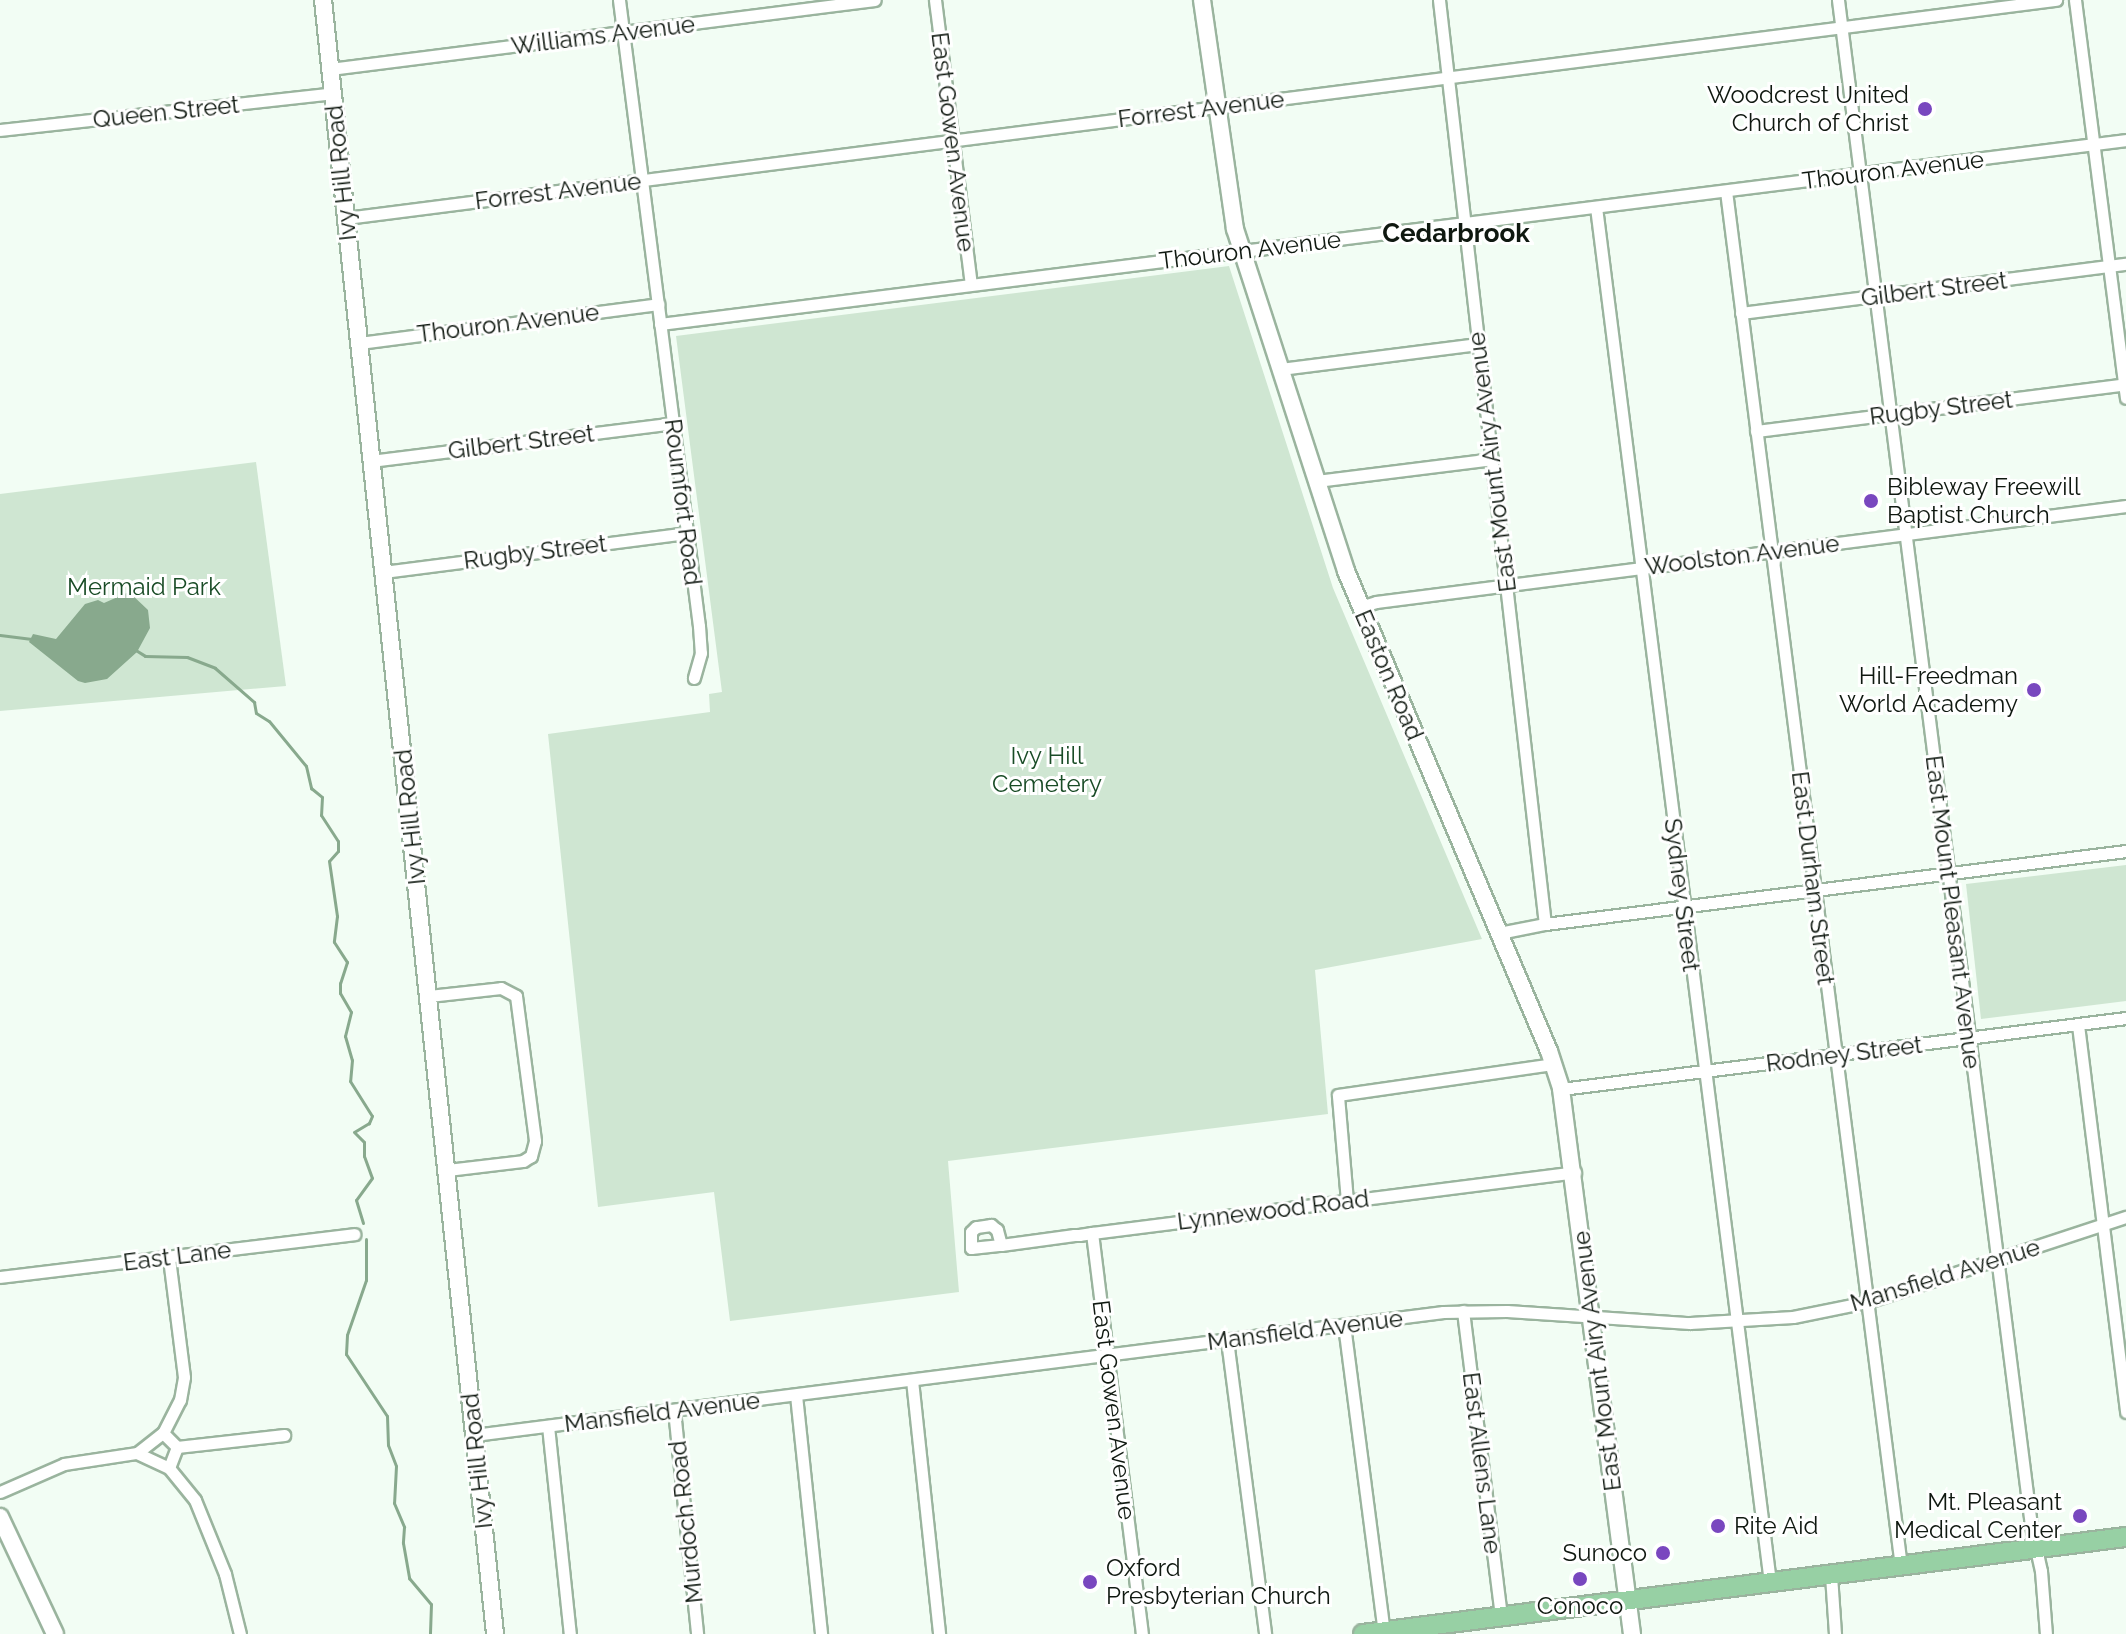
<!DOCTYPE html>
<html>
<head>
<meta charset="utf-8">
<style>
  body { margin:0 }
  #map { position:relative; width:2126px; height:1634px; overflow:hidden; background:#f2fdf4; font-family:Raleway,sans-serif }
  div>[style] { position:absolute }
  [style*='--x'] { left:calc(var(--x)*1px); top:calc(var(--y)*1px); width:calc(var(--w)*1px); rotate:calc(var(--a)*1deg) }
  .green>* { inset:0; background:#cfe6d2 }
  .water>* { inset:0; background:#88a98d }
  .stream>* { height:3px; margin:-1.5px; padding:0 1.5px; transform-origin:1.5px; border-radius:1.5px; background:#88a98d }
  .roads { filter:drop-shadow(2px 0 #9ab49e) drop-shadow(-2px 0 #9ab49e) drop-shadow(0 2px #9ab49e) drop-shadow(0 -2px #9ab49e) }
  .street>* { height:11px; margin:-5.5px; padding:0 5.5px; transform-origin:5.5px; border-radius:5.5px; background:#fff }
  .secondary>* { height:16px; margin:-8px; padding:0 8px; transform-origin:8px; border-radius:8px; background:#fff }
  .primary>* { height:18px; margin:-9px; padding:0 9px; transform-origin:9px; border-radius:9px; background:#97d0a4 }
  .dots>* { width:22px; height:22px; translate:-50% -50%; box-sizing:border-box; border:4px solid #fff; border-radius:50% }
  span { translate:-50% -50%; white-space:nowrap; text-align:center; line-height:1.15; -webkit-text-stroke:6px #fff; paint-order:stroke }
  .street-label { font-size:24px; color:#0f1810 }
  .poi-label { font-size:24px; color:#0f1810 }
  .right { translate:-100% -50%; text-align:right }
  .left { translate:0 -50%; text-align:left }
  .park-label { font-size:24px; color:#194c26 }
  .neighbourhood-label { font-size:26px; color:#0f1810; font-weight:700 }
</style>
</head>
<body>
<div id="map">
  <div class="green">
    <div style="clip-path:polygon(1229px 266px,1333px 588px,1482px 939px,1315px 970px,1328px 1114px,948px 1161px,959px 1292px,730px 1321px,714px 1192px,598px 1207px,548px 734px,710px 712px,709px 694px,722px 692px,676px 336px)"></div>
    <div style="clip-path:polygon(256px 462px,286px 686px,0 711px,0 494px)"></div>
    <div style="clip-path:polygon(2126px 865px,2126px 1001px,1981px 1019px,1966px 884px)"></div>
  </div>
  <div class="water">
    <div style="clip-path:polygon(129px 592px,148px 610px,150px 628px,137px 652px,107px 679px,85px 683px,78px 681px,29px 642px,33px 634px,56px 639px,85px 604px,98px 600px,104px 603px)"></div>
  </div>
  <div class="stream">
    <div style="--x:0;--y:635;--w:32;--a:7"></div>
    <div style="--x:134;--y:649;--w:13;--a:32"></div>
    <div style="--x:145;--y:656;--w:42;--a:1.4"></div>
    <div style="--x:187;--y:657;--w:30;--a:21"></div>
    <div style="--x:215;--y:668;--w:52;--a:41.1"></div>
    <div style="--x:254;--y:702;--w:11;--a:80"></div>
    <div style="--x:256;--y:713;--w:15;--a:32"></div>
    <div style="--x:269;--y:721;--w:58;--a:50.6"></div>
    <div style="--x:306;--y:766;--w:23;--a:77"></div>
    <div style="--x:311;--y:788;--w:14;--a:39"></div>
    <div style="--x:322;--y:797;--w:18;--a:93"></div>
    <div style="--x:321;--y:815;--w:31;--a:57"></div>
    <div style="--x:338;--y:841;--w:10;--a:90"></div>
    <div style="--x:338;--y:851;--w:13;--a:132"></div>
    <div style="--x:329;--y:861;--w:56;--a:81.7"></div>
    <div style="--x:337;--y:916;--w:26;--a:97"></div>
    <div style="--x:334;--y:942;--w:24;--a:57"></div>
    <div style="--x:347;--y:962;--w:22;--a:108"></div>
    <div style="--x:340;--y:983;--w:10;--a:90"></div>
    <div style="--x:340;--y:993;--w:22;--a:60"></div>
    <div style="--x:351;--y:1012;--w:25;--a:104"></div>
    <div style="--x:345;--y:1036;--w:25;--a:74"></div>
    <div style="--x:352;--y:1060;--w:21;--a:95"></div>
    <div style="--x:350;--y:1081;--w:41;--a:57.8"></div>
    <div style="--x:372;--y:1116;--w:8;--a:113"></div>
    <div style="--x:369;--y:1123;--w:17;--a:149"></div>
    <div style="--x:354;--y:1132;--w:14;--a:45"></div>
    <div style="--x:364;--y:1142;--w:14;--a:90"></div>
    <div style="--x:364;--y:1156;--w:23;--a:70"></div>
    <div style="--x:372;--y:1178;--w:27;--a:126"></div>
    <div style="--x:356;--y:1200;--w:24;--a:73"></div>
    <div style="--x:366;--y:1239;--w:41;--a:90"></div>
    <div style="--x:366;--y:1280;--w:58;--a:109.1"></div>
    <div style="--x:347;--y:1335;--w:19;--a:93"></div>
    <div style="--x:346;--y:1354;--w:74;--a:56.5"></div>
    <div style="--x:387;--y:1416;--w:29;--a:88"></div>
    <div style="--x:388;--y:1445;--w:22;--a:69"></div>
    <div style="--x:396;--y:1466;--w:37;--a:93"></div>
    <div style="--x:394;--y:1503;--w:26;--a:67"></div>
    <div style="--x:404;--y:1527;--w:16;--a:94"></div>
    <div style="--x:403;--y:1543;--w:36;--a:80"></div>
    <div style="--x:409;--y:1578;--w:34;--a:50"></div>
    <div style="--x:431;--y:1604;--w:30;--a:92"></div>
  </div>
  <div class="roads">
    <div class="street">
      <div style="--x:619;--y:0;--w:631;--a:82.72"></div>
      <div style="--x:699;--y:626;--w:27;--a:86"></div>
      <div style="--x:701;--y:653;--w:26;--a:106"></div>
      <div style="--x:935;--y:0;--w:286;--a:82.8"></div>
      <div style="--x:1439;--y:0;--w:930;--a:83.46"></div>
      <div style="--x:1838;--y:0;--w:1538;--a:82.79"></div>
      <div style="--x:2031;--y:1526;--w:46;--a:77.5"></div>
      <div style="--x:2041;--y:1571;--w:63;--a:85.5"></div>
      <div style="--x:2075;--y:0;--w:401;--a:82.7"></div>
      <div style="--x:330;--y:69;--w:549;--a:-7.22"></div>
      <div style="--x:0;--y:130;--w:335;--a:-6.3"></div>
      <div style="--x:1726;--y:191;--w:1386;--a:82.75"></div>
      <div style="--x:1596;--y:207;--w:1386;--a:82.79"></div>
      <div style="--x:346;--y:218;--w:1724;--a:-7.27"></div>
      <div style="--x:1741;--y:313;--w:388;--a:-7.3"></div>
      <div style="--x:660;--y:324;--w:1478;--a:-7.15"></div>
      <div style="--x:359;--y:343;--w:302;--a:-7.4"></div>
      <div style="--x:1280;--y:369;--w:200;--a:-7.2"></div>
      <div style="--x:1756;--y:431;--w:373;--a:-7.2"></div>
      <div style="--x:370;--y:461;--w:305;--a:-7.1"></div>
      <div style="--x:1316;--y:481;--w:177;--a:-7.1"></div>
      <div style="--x:383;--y:572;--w:306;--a:-7.3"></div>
      <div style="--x:1360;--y:607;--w:17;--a:-17"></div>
      <div style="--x:1376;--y:602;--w:756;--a:-7.29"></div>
      <div style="--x:1499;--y:933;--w:47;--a:-11.1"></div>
      <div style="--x:1545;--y:924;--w:586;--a:-7.16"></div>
      <div style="--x:429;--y:996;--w:72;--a:-6.3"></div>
      <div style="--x:501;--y:988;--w:17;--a:28"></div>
      <div style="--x:516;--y:996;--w:146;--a:82.5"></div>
      <div style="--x:535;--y:1141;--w:16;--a:105"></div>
      <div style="--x:531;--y:1156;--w:9;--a:148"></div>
      <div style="--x:523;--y:1161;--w:77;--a:173.2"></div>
      <div style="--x:2078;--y:1025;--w:390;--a:82.9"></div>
      <div style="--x:1561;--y:1089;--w:569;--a:-7.16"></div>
      <div style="--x:1347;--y:1201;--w:106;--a:-94.9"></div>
      <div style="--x:1338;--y:1095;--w:218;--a:-8.2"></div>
      <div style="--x:1092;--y:1233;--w:404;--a:82.9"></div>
      <div style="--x:1001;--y:1245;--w:16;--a:-105"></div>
      <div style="--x:997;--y:1230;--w:8;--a:-140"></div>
      <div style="--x:991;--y:1225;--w:15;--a:172"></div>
      <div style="--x:976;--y:1227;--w:7;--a:135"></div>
      <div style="--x:971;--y:1232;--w:16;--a:90"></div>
      <div style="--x:971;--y:1248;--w:30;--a:-6"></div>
      <div style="--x:1001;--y:1245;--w:74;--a:-7.8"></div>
      <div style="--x:1074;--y:1235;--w:5;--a:0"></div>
      <div style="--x:1079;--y:1235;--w:13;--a:-9"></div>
      <div style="--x:1092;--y:1233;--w:257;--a:-7.2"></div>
      <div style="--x:1347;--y:1201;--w:230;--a:-7.2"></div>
      <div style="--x:0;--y:1277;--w:357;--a:-6.9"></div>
      <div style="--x:1463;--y:1311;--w:307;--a:82.9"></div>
      <div style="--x:1344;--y:1325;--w:309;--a:82.6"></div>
      <div style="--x:1227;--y:1340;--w:296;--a:82.6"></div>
      <div style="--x:912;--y:1380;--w:255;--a:83.9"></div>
      <div style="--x:796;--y:1395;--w:240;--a:84"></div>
      <div style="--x:674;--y:1410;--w:225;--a:84.1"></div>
      <div style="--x:548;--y:1426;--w:209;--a:84"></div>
      <div style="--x:163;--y:1433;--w:37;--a:-63"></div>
      <div style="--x:180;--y:1400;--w:23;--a:-80"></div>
      <div style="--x:184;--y:1377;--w:120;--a:-97.2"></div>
      <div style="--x:474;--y:1435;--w:977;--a:-7.23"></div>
      <div style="--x:1443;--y:1312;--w:64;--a:-0.9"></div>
      <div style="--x:1507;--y:1311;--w:183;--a:3.8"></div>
      <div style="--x:1690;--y:1323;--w:103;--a:-3.3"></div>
      <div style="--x:1793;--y:1317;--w:76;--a:-11.5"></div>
      <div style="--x:1867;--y:1302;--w:273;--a:-18.2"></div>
      <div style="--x:177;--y:1447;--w:108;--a:-6.4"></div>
      <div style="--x:169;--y:1468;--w:41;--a:50.9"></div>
      <div style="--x:195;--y:1500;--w:80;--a:67.9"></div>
      <div style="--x:225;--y:1574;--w:62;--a:76"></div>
      <div style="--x:0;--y:1492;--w:70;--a:-23.6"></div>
      <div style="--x:64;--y:1464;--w:74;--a:-8.6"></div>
      <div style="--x:137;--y:1453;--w:33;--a:-38"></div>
      <div style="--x:163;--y:1433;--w:20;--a:45"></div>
      <div style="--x:177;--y:1447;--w:22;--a:111"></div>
      <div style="--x:169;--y:1468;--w:35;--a:-155"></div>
      <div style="--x:1831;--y:1575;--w:59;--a:86.1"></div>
    </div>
    <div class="secondary">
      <div style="--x:323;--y:0;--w:1643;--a:83.99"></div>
      <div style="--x:1202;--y:0;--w:231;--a:81.8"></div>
      <div style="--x:1235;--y:229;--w:360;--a:72"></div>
      <div style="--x:1346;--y:571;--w:521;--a:67.08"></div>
      <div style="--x:1549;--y:1051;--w:40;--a:72"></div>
      <div style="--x:1561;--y:1089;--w:550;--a:82.58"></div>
      <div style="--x:0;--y:1517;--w:129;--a:64.8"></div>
    </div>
    <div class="primary">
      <div style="--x:1363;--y:1634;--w:769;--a:-7.25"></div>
    </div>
  </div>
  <div class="dots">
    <div style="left:1925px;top:109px;background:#7947bf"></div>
    <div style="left:1871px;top:501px;background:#7947bf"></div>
    <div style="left:2034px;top:690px;background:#7947bf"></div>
    <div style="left:2080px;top:1516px;background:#7947bf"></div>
    <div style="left:1718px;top:1526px;background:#7947bf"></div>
    <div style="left:1663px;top:1553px;background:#7947bf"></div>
    <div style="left:1580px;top:1579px;background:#7947bf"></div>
    <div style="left:1090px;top:1582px;background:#7947bf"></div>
  </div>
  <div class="street-label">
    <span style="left:603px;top:35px;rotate:-7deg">Williams Avenue</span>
    <span style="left:1201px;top:109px;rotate:-7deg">Forrest Avenue</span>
    <span style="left:166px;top:112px;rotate:-6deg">Queen Street</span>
    <span style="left:953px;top:142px;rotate:83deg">East Gowen Avenue</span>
    <span style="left:1893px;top:170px;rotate:-7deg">Thouron Avenue</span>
    <span style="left:341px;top:173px;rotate:-96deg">Ivy Hill Road</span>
    <span style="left:558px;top:191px;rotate:-7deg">Forrest Avenue</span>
    <span style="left:1250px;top:250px;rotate:-7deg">Thouron Avenue</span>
    <span style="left:1934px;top:289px;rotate:-7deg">Gilbert Street</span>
    <span style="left:508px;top:323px;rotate:-7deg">Thouron Avenue</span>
    <span style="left:1941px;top:408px;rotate:-7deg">Rugby Street</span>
    <span style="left:521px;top:442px;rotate:-7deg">Gilbert Street</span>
    <span style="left:1492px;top:462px;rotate:-97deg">East Mount Airy Avenue</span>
    <span style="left:683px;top:502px;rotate:83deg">Roumfort Road</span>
    <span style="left:535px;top:552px;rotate:-7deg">Rugby Street</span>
    <span style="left:1742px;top:555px;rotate:-7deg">Woolston Avenue</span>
    <span style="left:1389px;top:675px;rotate:67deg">Easton Road</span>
    <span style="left:410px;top:817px;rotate:-96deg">Ivy Hill Road</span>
    <span style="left:1813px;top:878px;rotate:83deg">East Durham Street</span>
    <span style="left:1682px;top:895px;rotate:83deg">Sydney Street</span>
    <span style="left:1953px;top:912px;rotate:83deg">East Mount Pleasant Avenue</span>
    <span style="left:1844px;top:1054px;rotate:-7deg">Rodney Street</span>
    <span style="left:1273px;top:1210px;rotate:-7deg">Lynnewood Road</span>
    <span style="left:177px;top:1256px;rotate:-7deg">East Lane</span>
    <span style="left:1945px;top:1275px;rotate:-17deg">Mansfield Avenue</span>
    <span style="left:1305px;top:1330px;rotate:-7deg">Mansfield Avenue</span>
    <span style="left:1597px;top:1361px;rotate:-97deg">East Mount Airy Avenue</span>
    <span style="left:1114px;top:1410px;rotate:83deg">East Gowen Avenue</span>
    <span style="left:662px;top:1412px;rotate:-7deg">Mansfield Avenue</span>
    <span style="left:477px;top:1461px;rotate:-96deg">Ivy Hill Road</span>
    <span style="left:1482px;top:1463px;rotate:83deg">East Allens Lane</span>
    <span style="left:686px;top:1522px;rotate:-96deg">Murdoch Road</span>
  </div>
  <div class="poi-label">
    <span class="right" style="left:1909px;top:109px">Woodcrest United<br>Church of Christ</span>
    <span class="left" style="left:1887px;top:501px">Bibleway Freewill<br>Baptist Church</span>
    <span class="right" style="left:2018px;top:690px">Hill-Freedman<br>World Academy</span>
    <span class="right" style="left:2062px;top:1516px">Mt. Pleasant<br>Medical Center</span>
    <span class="left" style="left:1734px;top:1526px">Rite Aid</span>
    <span class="right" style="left:1647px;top:1553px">Sunoco</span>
    <span class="left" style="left:1106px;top:1582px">Oxford<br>Presbyterian Church</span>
    <span style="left:1580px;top:1606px">Conoco</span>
  </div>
  <div class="park-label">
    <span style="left:144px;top:587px">Mermaid Park</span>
    <span style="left:1047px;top:770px">Ivy Hill<br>Cemetery</span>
  </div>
  <div class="neighbourhood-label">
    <span style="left:1456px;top:234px">Cedarbrook</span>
  </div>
</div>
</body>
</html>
